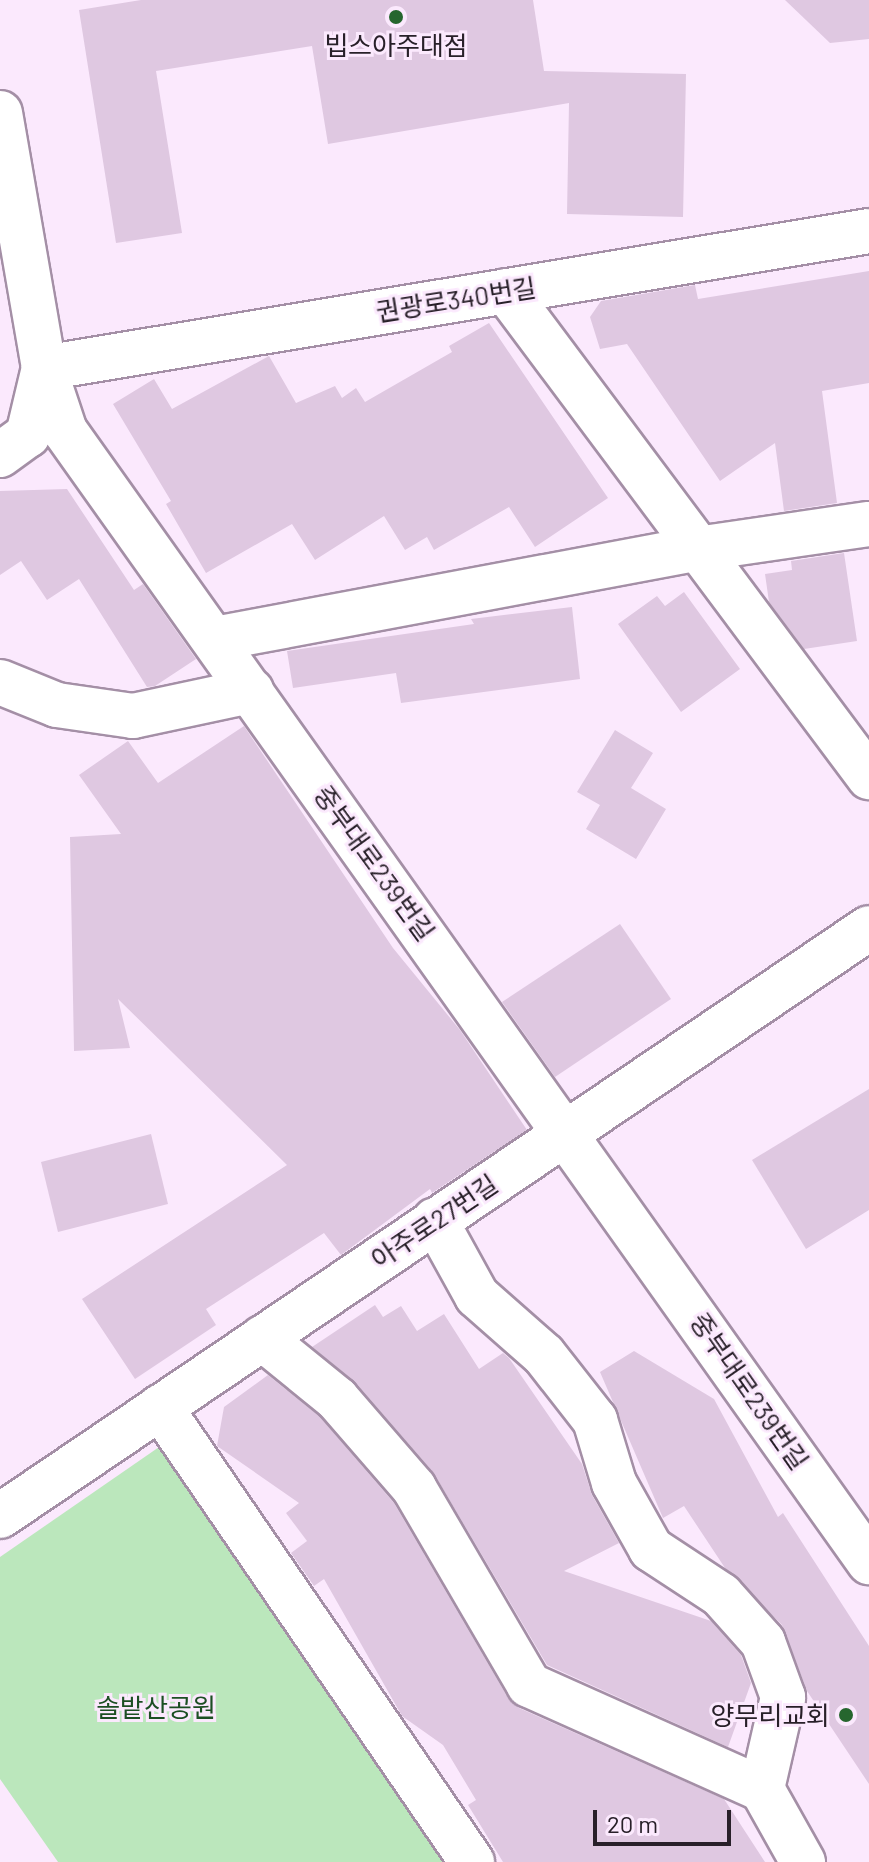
<!DOCTYPE html>
<html>
<head>
<meta charset="utf-8">
<style>
  body { margin:0 }
  #map { position:relative; width:869px; height:1862px; overflow:hidden; background:#fbe9fd; font-family:Barlow,"Noto Sans KR",sans-serif }
  div>[style] { position:absolute }
  [style*='--x'] { left:calc(var(--x)*1px); top:calc(var(--y)*1px); width:calc(var(--w)*1px); rotate:calc(var(--a)*1deg) }
  .green>* { inset:0; background:#bbe7bc }
  .building>* { inset:0; background:#dfc8e1 }
  .roads { filter:drop-shadow(2px 0 #a48fa6) drop-shadow(-2px 0 #a48fa6) drop-shadow(0 2px #a48fa6) drop-shadow(0 -2px #a48fa6) }
  .minor>* { height:44px; margin:-22px; padding:0 22px; transform-origin:22px; border-radius:22px; background:#fff }
  .dots>* { width:22px; height:22px; translate:-50% -50%; box-sizing:border-box; border:4px solid #fbe9fd; border-radius:50% }
  span { translate:-50% -50%; white-space:nowrap; text-align:center; line-height:1.15; -webkit-text-stroke:6px #fbe9fd; paint-order:stroke }
  .poi-label { font-size:26px; color:#282029 }
  .right { translate:-100% -50%; text-align:right }
  .street-label { font-size:26px; color:#282029 }
  .park-label { font-size:26px; color:#1c4f23 }
  .scale { position:absolute; left:593px; top:1810px; width:138px; height:36px; box-sizing:border-box; border:4px solid #282029; border-top:0; padding-left:10px; font-size:24px; line-height:28px; white-space:nowrap; color:#282029; -webkit-text-stroke:6px #fbe9fd; paint-order:stroke }
</style>
</head>
<body>
<div id="map">
  <div class="green">
    <div style="clip-path:polygon(162px 1445px,451px 1862px,58px 1862px,0 1779px,0 1557px)"></div>
  </div>
  <div class="building">
    <div style="clip-path:polygon(141px 0,533px 0,544px 71px,686px 74px,683px 217px,567px 214px,569px 103px,328px 144px,312px 46px,156px 71px,182px 233px,116px 243px,79px 10px)"></div>
    <div style="clip-path:polygon(785px 0,869px 0,869px 39px,830px 43px)"></div>
    <div style="clip-path:polygon(869px 271px,869px 383px,822px 391px,837px 503px,784px 511px,775px 443px,720px 481px,627px 344px,600px 349px,590px 317px,601px 301px,695px 285px,698px 299px)"></div>
    <div style="clip-path:polygon(489px 323px,608px 498px,535px 547px,509px 507px,434px 550px,427px 537px,405px 550px,384px 516px,315px 560px,292px 524px,206px 573px,166px 504px,171px 501px,113px 404px,154px 379px,172px 409px,269px 356px,296px 403px,335px 386px,342px 398px,356px 388px,365px 402px,452px 352px,449px 346px)"></div>
    <div style="clip-path:polygon(67px 489px,134px 590px,143px 584px,196px 659px,155px 686px,147px 687px,79px 579px,47px 600px,21px 561px,0 575px,0 491px)"></div>
    <div style="clip-path:polygon(844px 553px,857px 641px,804px 649px,769px 602px,765px 574px,792px 570px,791px 561px)"></div>
    <div style="clip-path:polygon(684px 592px,740px 669px,681px 712px,618px 624px,657px 596px,665px 606px)"></div>
    <div style="clip-path:polygon(572px 607px,580px 679px,401px 703px,396px 673px,293px 688px,287px 651px,474px 624px,471px 619px)"></div>
    <div style="clip-path:polygon(244px 726px,393px 948px,460px 1030px,527px 1130px,432px 1193px,430px 1189px,341px 1255px,324px 1233px,206px 1309px,216px 1325px,135px 1379px,82px 1299px,287px 1165px,118px 999px,130px 1048px,74px 1051px,70px 837px,121px 834px,79px 775px,128px 741px,158px 783px)"></div>
    <div style="clip-path:polygon(615px 730px,653px 753px,631px 788px,666px 809px,636px 859px,586px 829px,600px 805px,577px 792px)"></div>
    <div style="clip-path:polygon(620px 924px,671px 999px,555px 1077px,502px 1002px)"></div>
    <div style="clip-path:polygon(869px 1089px,869px 1210px,806px 1249px,752px 1160px)"></div>
    <div style="clip-path:polygon(151px 1134px,168px 1204px,58px 1232px,41px 1162px)"></div>
    <div style="clip-path:polygon(375px 1305px,383px 1317px,401px 1306px,417px 1331px,444px 1314px,479px 1369px,503px 1353px,509px 1358px,582px 1464px,592px 1495px,619px 1543px,564px 1571px,711px 1621px,741px 1655px,751px 1683px,728px 1747px,547px 1665px,433px 1472px,356px 1383px,312px 1347px)"></div>
    <div style="clip-path:polygon(634px 1351px,714px 1399px,778px 1517px,783px 1513px,869px 1646px,869px 1784px,807px 1691px,782px 1625px,725px 1568px,684px 1506px,663px 1518px,600px 1372px)"></div>
    <div style="clip-path:polygon(268px 1375px,320px 1417px,394px 1503px,508px 1698px,519px 1708px,724px 1799px,765px 1862px,503px 1862px,468px 1805px,476px 1800px,443px 1745px,402px 1716px,324px 1579px,314px 1586px,291px 1553px,307px 1541px,286px 1513px,299px 1503px,217px 1446px,224px 1407px)"></div>
  </div>
  <div class="roads">
    <div class="minor">
      <div style="--x:0;--y:113;--w:259;--a:80.2"></div>
      <div style="--x:44;--y:368;--w:66;--a:71.6"></div>
      <div style="--x:65;--y:431;--w:1388;--a:54.59"></div>
      <div style="--x:506;--y:291;--w:607;--a:53.24"></div>
      <div style="--x:0;--y:455;--w:34;--a:-36"></div>
      <div style="--x:28;--y:435;--w:69;--a:-76.6"></div>
      <div style="--x:44;--y:368;--w:836;--a:-9.43"></div>
      <div style="--x:214;--y:639;--w:491;--a:-10.6"></div>
      <div style="--x:697;--y:549;--w:174;--a:-8.3"></div>
      <div style="--x:0;--y:682;--w:61;--a:22"></div>
      <div style="--x:57;--y:705;--w:77;--a:8.2"></div>
      <div style="--x:133;--y:716;--w:121;--a:-12"></div>
      <div style="--x:435;--y:1220;--w:87;--a:61.1"></div>
      <div style="--x:477;--y:1296;--w:89;--a:41.4"></div>
      <div style="--x:544;--y:1355;--w:83;--a:51.9"></div>
      <div style="--x:595;--y:1420;--w:66;--a:73.2"></div>
      <div style="--x:614;--y:1483;--w:76;--a:60.7"></div>
      <div style="--x:651;--y:1549;--w:84;--a:33.3"></div>
      <div style="--x:721;--y:1595;--w:63;--a:48.2"></div>
      <div style="--x:763;--y:1642;--w:59;--a:70"></div>
      <div style="--x:783;--y:1697;--w:94;--a:102.9"></div>
      <div style="--x:762;--y:1789;--w:84;--a:60.7"></div>
      <div style="--x:262;--y:1338;--w:97;--a:39.1"></div>
      <div style="--x:337;--y:1399;--w:118;--a:49.1"></div>
      <div style="--x:414;--y:1488;--w:228;--a:59.7"></div>
      <div style="--x:529;--y:1685;--w:255;--a:24.1"></div>
      <div style="--x:160;--y:1407;--w:552;--a:55.56"></div>
      <div style="--x:0;--y:1516;--w:1049;--a:-34.08"></div>
    </div>
  </div>
  <div class="dots">
    <div style="left:396px;top:17px;background:#26662e"></div>
    <div style="left:846px;top:1715px;background:#26662e"></div>
  </div>
  <div class="poi-label">
    <span style="left:396px;top:45px">빕스아주대점</span>
    <span class="right" style="left:830px;top:1715px">양무리교회</span>
  </div>
  <div class="street-label">
    <span style="left:456px;top:299px;rotate:-9deg">권광로340번길</span>
    <span style="left:375px;top:863px;rotate:54deg">중부대로239번길</span>
    <span style="left:434px;top:1221px;rotate:-34deg">아주로27번길</span>
    <span style="left:750px;top:1391px;rotate:55deg">중부대로239번길</span>
  </div>
  <div class="park-label">
    <span style="left:156px;top:1707px">솔밭산공원</span>
  </div>
  <div class="scale">20 m</div>
</div>
</body>
</html>
